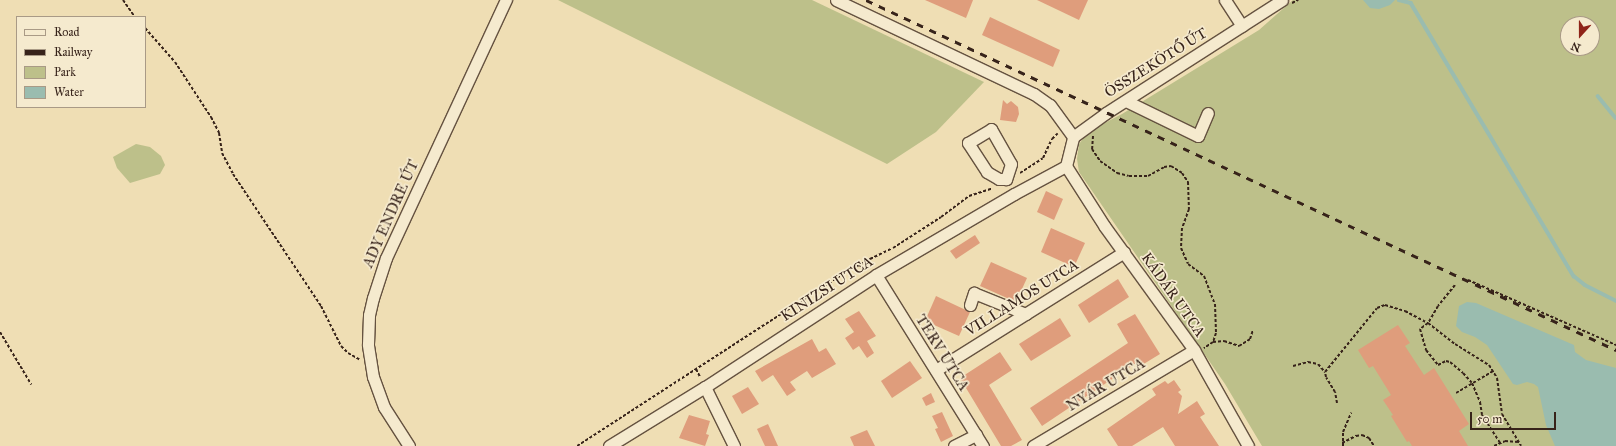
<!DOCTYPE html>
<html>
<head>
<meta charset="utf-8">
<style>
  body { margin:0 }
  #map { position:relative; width:1616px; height:446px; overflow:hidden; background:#efdeb4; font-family:"IM FELL Great Primer",serif }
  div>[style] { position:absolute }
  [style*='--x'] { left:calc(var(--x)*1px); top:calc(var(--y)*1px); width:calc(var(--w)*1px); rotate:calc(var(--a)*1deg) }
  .green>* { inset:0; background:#bdc08a }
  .water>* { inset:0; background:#9abcaf }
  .stream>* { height:3.5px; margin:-1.75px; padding:0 1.75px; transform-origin:1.75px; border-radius:1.75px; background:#9abcaf }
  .building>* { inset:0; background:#df9d7c }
  .path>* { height:2px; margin-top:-1px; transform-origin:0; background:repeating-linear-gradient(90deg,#37231a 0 3px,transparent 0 5px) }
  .roads { filter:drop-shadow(1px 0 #655240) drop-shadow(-1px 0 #655240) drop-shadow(0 1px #655240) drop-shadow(0 -1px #655240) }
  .minor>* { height:11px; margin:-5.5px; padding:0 5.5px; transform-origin:5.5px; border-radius:5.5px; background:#f5eace }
  .rail>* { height:3px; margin-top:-1.5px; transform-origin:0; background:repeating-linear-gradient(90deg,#37231a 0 7px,transparent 0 14px) }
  span { translate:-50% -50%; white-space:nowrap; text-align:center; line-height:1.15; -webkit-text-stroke:3.5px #f5eace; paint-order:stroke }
  .street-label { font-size:15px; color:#37231a }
  .legend { position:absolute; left:16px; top:16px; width:130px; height:92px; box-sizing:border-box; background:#f5eace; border:1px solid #a99a86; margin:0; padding:5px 7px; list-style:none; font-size:12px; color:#37231a }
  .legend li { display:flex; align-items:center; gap:8px; height:20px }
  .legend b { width:20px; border:1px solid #a99a86 }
  .north { position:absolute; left:1560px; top:16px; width:40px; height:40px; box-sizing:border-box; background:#f5eace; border:1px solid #a99a86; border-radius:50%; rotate:201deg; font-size:11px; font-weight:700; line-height:16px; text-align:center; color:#37231a }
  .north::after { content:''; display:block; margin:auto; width:14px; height:18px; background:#8f2418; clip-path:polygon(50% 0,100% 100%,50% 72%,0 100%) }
  .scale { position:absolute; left:1470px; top:412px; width:86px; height:18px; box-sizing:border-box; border:2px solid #37231a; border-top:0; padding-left:5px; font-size:12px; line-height:14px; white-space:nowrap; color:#37231a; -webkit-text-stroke:3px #f5eace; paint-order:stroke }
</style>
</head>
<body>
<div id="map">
  <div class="green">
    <div style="clip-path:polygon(558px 0,812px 0,984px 82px,936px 132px,887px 164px)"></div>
    <div style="clip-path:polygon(evenodd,1293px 0,1616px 0,1616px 446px,1262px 446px,1225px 384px,1079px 172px,1077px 159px,1079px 144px,1089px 131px,1122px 114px,1259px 30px,1293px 0,1568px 24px,1592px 24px,1592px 48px,1568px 48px,1568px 24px)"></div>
    <div style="clip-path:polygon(136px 144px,150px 147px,161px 156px,165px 165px,160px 174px,130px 183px,117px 168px,113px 157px)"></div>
  </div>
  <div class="water">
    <div style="clip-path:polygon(1363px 0,1395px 0,1390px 5px,1379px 9px,1370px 8px)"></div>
    <div style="clip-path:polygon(1467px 302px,1476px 303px,1574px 345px,1575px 352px,1586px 360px,1616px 368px,1616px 446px,1555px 446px,1546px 425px,1538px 387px,1534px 384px,1527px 382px,1517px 385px,1513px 384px,1487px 345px,1475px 337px,1462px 332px,1456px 326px,1459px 306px)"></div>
  </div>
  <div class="stream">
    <div style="--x:1399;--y:0;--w:12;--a:14"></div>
    <div style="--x:1411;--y:3;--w:318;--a:59.2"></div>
    <div style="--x:1574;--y:276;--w:14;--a:39"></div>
    <div style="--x:1585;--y:285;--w:35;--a:27"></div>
    <div style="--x:1598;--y:96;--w:28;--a:51"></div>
  </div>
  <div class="building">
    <div style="clip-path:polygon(925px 0,973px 0,966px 18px)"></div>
    <div style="clip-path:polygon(1037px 0,1088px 0,1079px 20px)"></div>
    <div style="clip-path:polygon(990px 17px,1060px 50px,1053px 67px,982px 35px)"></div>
    <div style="clip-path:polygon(1003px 100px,1007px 104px,1011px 101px,1018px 107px,1019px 114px,1016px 122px,1000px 120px)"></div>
    <div style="clip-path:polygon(1046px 191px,1063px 199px,1054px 220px,1037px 212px)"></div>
    <div style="clip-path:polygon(1051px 228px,1085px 243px,1074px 267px,1041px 252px)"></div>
    <div style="clip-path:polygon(975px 235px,980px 243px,956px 259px,950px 251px)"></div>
    <div style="clip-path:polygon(991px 262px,1027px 278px,1016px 302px,980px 286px)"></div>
    <div style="clip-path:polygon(1118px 279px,1129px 297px,1089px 323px,1078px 305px)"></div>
    <div style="clip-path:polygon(936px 296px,970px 312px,959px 336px,925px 321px)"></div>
    <div style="clip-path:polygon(859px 311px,876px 336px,867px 341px,874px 353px,867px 358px,859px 346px,853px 350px,845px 338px,854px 332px,845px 319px)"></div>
    <div style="clip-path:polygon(1135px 314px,1160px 354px,1142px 365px,1139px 361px,1042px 426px,1030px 408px,1128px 343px,1117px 324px)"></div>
    <div style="clip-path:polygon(1060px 318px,1071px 336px,1031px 361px,1019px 344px)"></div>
    <div style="clip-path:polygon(1398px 325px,1410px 343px,1405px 346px,1424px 375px,1434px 368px,1469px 424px,1459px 431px,1468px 446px,1412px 446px,1409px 441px,1407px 442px,1391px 416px,1393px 415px,1383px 400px,1391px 395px,1373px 366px,1369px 368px,1358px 350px)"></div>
    <div style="clip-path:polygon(812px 339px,819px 352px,826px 348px,836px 364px,812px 378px,807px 371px,790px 382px,796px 390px,787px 396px,773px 375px,762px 382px,755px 371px)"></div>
    <div style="clip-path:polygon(1000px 352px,1012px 370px,989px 385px,1022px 440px,1011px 446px,1001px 446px,960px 378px)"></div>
    <div style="clip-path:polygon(910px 361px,922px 378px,892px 398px,881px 381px)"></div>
    <div style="clip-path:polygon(1174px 380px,1181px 390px,1178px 392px,1182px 396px,1178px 414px,1197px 401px,1205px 414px,1200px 417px,1219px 446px,1175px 446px,1163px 427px,1132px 446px,1118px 446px,1107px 429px,1156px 395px,1152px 389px,1165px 381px,1168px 384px)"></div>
    <div style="clip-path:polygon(748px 387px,759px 404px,742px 414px,732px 396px)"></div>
    <div style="clip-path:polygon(931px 393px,935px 402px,926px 406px,922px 398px)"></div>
    <div style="clip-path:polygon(942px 412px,953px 436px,941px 442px,935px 429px,938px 428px,932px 416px)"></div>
    <div style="clip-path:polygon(689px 415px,710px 421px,706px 434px,709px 435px,705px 446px,679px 438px)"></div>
    <div style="clip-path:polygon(768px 424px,778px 446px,765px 446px,757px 429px)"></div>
    <div style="clip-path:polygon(867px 430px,875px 446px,854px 446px,850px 437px)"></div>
  </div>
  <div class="path">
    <div style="--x:123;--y:0;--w:21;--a:55"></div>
    <div style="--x:1292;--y:3;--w:7;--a:-27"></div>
    <div style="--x:145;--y:28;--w:45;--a:48.6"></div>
    <div style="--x:175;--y:62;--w:66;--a:56.8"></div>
    <div style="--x:211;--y:117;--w:18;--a:63"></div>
    <div style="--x:219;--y:133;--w:20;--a:81"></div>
    <div style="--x:222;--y:153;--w:24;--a:62"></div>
    <div style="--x:233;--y:174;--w:159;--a:56.3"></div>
    <div style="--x:321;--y:306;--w:45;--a:63.4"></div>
    <div style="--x:341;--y:346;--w:10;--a:45"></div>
    <div style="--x:348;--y:353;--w:13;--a:29"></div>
    <div style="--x:1093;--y:136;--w:13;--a:94"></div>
    <div style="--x:1092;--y:149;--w:14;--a:56"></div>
    <div style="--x:1100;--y:161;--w:21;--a:35"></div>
    <div style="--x:1117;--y:173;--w:12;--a:14"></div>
    <div style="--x:1129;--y:176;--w:19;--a:0"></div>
    <div style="--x:1148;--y:176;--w:18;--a:-29"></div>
    <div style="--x:1164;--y:167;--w:7;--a:-8"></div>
    <div style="--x:1171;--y:166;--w:13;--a:32"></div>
    <div style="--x:1182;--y:173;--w:11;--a:56"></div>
    <div style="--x:1188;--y:182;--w:27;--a:88"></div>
    <div style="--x:1189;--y:209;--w:20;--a:110"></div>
    <div style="--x:1182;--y:228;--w:20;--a:93"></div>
    <div style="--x:1181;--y:248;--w:17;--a:66"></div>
    <div style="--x:1188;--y:264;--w:20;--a:37"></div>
    <div style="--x:1204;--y:276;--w:30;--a:69"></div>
    <div style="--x:1215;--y:304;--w:29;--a:88"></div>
    <div style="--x:1216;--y:333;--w:9;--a:108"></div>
    <div style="--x:1213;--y:342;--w:11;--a:146"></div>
    <div style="--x:1020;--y:173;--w:27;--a:-33"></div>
    <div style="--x:1043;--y:158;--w:21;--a:-65"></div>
    <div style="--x:1052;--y:139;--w:8;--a:-45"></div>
    <div style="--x:859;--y:265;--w:9;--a:27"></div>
    <div style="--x:1468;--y:280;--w:162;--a:23.7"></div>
    <div style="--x:1455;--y:285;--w:27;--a:129"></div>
    <div style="--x:1438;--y:306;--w:20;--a:120"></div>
    <div style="--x:1428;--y:323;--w:10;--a:143"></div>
    <div style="--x:1420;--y:329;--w:22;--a:74"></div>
    <div style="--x:1426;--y:350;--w:19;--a:51"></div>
    <div style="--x:1438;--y:365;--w:9;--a:-27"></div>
    <div style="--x:1446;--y:361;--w:4;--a:14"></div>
    <div style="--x:1450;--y:362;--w:17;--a:40"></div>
    <div style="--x:1463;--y:373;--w:13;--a:48"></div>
    <div style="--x:1472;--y:383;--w:21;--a:67"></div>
    <div style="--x:1480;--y:402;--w:13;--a:81"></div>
    <div style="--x:1482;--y:415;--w:33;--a:57"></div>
    <div style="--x:0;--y:332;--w:61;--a:59.2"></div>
    <div style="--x:1213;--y:342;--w:11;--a:-5"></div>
    <div style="--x:1224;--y:341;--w:16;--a:18"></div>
    <div style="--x:1239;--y:346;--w:13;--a:-32"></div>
    <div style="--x:1250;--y:339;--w:9;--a:-72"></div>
    <div style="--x:1293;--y:366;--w:16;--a:-15"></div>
    <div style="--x:1308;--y:362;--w:10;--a:11"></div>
    <div style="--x:1318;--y:364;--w:11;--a:49"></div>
    <div style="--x:696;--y:369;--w:9;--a:63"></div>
    <div style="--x:1456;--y:393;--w:43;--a:-30.7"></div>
    <div style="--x:1337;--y:403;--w:11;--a:-100"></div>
    <div style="--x:1335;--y:392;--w:17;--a:-121"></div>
    <div style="--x:1326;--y:377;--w:5;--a:-101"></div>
    <div style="--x:1325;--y:372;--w:82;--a:-50.9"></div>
    <div style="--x:1377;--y:308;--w:9;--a:-21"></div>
    <div style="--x:1385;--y:305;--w:21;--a:17"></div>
    <div style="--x:1405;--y:311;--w:26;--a:28"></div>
    <div style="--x:1428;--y:323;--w:34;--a:38"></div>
    <div style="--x:1455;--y:344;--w:40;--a:32"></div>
    <div style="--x:1489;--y:365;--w:15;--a:58"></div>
    <div style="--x:1497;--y:378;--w:36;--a:82"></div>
    <div style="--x:1502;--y:414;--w:37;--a:59"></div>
    <div style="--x:1342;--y:443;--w:16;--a:-27"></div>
    <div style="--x:1356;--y:436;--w:6;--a:-9"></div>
    <div style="--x:1362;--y:435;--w:8;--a:23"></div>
    <div style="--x:1369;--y:438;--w:9;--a:58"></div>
    <div style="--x:577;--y:446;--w:317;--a:-32.9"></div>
    <div style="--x:843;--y:274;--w:31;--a:-29"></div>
    <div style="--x:870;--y:259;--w:25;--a:-26"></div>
    <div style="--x:893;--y:248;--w:57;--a:-32.9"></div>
    <div style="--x:941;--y:217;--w:35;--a:-37"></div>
    <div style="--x:969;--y:196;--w:25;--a:-18"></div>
    <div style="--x:1343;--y:446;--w:14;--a:-90"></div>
    <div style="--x:1343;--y:432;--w:21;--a:-67"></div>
    <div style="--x:1494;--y:446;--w:12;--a:-24"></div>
    <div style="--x:1505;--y:441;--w:13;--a:4"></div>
  </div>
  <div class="roads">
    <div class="minor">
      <div style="--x:836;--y:0;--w:219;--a:25.4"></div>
      <div style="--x:1034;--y:94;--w:19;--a:35"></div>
      <div style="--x:1050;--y:105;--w:39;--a:54"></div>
      <div style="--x:1225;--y:0;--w:31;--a:57"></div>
      <div style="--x:1126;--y:101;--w:80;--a:25.9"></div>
      <div style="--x:1198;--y:136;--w:25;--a:-67"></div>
      <div style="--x:991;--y:129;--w:40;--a:60.3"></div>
      <div style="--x:1011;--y:164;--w:16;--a:108"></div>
      <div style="--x:1006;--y:179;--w:7;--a:180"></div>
      <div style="--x:999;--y:179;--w:14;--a:-150"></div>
      <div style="--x:987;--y:172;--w:35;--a:-123"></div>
      <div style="--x:968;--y:143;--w:27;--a:-31"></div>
      <div style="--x:1066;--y:166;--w:72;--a:57.4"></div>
      <div style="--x:1105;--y:227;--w:152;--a:54.1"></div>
      <div style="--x:1194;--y:350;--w:110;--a:60.6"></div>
      <div style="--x:1066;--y:166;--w:30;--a:-76"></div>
      <div style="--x:1073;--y:137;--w:41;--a:-36"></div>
      <div style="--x:1106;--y:113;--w:209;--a:-32.7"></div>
      <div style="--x:876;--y:275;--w:202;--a:58"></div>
      <div style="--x:970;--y:305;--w:13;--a:-72"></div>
      <div style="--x:974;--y:293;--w:56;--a:22"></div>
      <div style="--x:936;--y:370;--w:222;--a:-32.1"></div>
      <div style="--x:705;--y:387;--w:66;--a:63.8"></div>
      <div style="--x:409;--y:446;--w:46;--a:-122.7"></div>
      <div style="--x:384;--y:407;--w:32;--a:-110"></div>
      <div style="--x:373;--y:377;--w:33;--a:-99"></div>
      <div style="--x:368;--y:344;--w:29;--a:-88"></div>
      <div style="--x:369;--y:315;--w:17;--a:-77"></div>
      <div style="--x:373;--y:298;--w:42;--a:-72"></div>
      <div style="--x:386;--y:258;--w:285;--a:-65.1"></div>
      <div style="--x:609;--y:446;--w:113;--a:-31.6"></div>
      <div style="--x:705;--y:387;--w:204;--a:-33.2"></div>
      <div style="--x:876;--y:275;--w:160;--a:-30.4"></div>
      <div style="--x:1014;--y:194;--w:59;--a:-28.3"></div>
      <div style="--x:954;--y:446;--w:25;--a:-27"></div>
      <div style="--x:1033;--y:446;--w:187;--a:-30.8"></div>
    </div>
  </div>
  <div class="rail">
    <div style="--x:866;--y:0;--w:828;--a:25.02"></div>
  </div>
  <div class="street-label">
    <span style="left:1156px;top:63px;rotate:-32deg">ÖSSZEKÖTŐ ÚT</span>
    <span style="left:391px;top:214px;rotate:-66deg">ADY ENDRE ÚT</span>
    <span style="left:827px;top:289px;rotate:-33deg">KINIZSI UTCA</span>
    <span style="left:1173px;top:295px;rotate:55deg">KÁDÁR UTCA</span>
    <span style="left:1022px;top:298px;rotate:-32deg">VILLAMOS UTCA</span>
    <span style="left:942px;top:353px;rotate:58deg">TERV UTCA</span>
    <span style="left:1106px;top:385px;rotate:-31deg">NYÁR UTCA</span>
  </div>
  <ul class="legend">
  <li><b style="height:5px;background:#f5eace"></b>Road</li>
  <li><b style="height:5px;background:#37231a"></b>Railway</li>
  <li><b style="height:11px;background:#bdc08a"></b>Park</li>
  <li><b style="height:11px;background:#9abcaf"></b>Water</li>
  </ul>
  <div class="north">N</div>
  <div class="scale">50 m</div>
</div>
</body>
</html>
